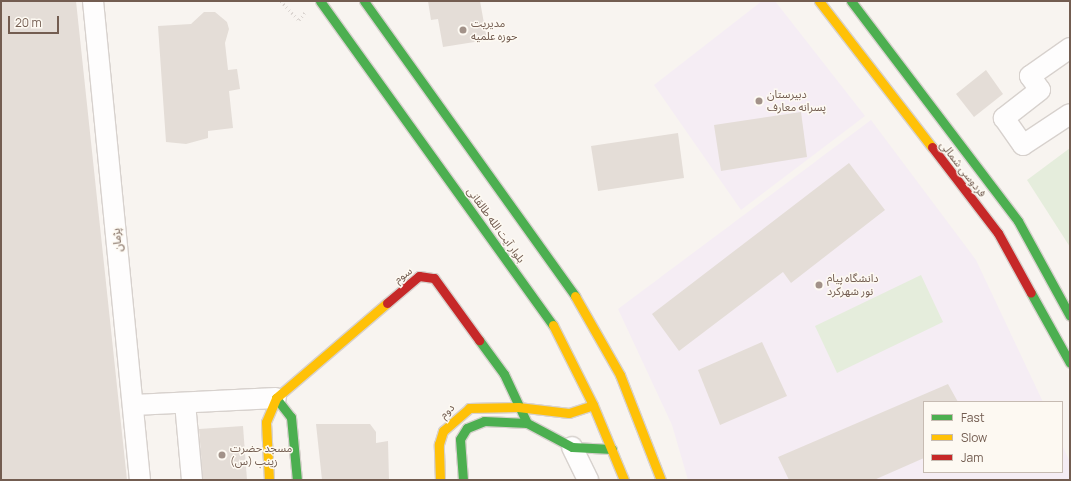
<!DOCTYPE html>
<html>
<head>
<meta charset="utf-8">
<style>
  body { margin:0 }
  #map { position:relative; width:1071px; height:481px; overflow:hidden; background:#f8f4f0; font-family:Manrope,"Noto Sans Arabic",sans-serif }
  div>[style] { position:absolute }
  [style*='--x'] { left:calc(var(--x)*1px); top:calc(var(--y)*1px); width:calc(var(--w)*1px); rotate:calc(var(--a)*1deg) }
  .education>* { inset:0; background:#f5edf4 }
  .green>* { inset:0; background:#e5eddc }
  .building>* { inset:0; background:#e4ddd7 }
  .path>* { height:2.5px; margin-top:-1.25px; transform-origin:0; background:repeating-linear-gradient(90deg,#dad4d0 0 1px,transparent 0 4px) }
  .roads { filter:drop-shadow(1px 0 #d7d1cd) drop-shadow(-1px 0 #d7d1cd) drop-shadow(0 1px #d7d1cd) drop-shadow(0 -1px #d7d1cd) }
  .street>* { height:20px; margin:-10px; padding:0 10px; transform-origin:10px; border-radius:10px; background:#fefdfd }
  .fast>* { height:9px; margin:-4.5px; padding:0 4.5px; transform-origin:4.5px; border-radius:4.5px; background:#4caf50 }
  .slow>* { height:9px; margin:-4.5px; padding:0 4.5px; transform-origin:4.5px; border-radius:4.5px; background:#ffc107 }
  .jam>* { height:9px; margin:-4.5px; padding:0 4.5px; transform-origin:4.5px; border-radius:4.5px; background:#c62828 }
  .dots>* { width:11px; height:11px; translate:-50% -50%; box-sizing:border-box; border:2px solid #fdf9f2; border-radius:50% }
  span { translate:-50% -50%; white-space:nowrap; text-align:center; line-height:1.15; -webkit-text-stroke:3px #fdf9f2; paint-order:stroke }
  .poi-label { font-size:11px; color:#735d51 }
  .left { translate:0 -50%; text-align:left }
  .street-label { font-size:11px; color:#735d51 }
  .frame { position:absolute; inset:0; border:2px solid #735d51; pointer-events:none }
  .legend { position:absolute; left:923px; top:401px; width:140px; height:72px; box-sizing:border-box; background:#fdf9f2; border:1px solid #c6bbb2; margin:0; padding:5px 7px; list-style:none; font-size:12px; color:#735d51 }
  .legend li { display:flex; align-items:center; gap:8px; height:20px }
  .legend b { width:20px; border:1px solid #c6bbb2 }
  .scale { position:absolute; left:8px; top:16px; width:51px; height:18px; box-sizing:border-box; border:2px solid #735d51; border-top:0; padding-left:5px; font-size:12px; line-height:14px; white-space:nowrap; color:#735d51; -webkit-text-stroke:3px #fdf9f2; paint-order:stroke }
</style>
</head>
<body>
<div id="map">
  <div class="education">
    <div style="clip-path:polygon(762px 1px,775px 1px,865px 116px,741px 210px,654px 85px)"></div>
    <div style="clip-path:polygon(871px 120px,976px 260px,1043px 402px,924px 402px,924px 472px,1062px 472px,1062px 445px,1070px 462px,1070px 480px,688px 480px,672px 425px,618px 309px)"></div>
  </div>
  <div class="green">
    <div style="clip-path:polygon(1070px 148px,1070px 247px,1027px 180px)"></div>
    <div style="clip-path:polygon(921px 275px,943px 322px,837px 373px,815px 326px)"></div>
  </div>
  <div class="building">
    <div style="clip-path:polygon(1px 1px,76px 1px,127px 480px,1px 480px)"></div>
    <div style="clip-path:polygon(428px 1px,480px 1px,487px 40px,443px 47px,438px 19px,431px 20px)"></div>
    <div style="clip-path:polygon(204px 12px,215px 12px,227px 22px,229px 29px,225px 43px,228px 70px,237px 69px,240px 89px,229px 91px,233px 128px,208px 131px,208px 138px,186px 144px,166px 142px,158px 26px,191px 24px)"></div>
    <div style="clip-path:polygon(986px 70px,1003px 94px,974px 117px,956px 94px)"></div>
    <div style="clip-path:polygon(801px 112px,807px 157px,721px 171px,714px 125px)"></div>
    <div style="clip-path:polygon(678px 133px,684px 178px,598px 191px,591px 146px)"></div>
    <div style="clip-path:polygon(849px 163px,885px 210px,791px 283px,783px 272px,679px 351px,652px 314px)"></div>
    <div style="clip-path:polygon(762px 342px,787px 396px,720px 425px,698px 370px)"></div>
    <div style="clip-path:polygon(948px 384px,958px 402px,924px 402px,924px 458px,874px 480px,789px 480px,778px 457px)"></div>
    <div style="clip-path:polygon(316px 424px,370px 424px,376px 432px,376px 443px,388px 441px,389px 480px,322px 480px)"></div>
    <div style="clip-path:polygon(243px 426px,247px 480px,203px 480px,199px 429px)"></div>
  </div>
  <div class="path">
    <div style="--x:281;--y:1;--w:26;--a:47"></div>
    <div style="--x:299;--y:20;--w:10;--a:-53"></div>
  </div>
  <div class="roads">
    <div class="street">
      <div style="--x:93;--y:1;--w:481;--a:84.4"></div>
      <div style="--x:1070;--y:48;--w:49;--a:145"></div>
      <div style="--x:1030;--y:76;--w:17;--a:54"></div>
      <div style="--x:1040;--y:90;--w:46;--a:142.1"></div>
      <div style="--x:1004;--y:118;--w:33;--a:55"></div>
      <div style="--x:1023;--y:145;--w:56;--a:-33.4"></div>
      <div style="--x:185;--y:403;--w:77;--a:84.8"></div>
      <div style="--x:134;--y:405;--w:142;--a:-2.8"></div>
      <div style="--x:572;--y:447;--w:37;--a:64"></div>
    </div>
    <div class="fast">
      <div style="--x:320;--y:1;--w:399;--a:54.3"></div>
      <div style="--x:364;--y:1;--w:363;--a:54.4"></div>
      <div style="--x:851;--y:1;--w:276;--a:52.8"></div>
      <div style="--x:1018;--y:221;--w:108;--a:61.3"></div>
      <div style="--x:1031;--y:293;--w:80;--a:60.9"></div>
      <div style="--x:479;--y:340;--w:42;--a:53.7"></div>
      <div style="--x:504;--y:374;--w:54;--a:64.9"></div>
      <div style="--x:276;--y:398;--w:24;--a:52"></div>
      <div style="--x:291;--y:417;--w:63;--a:84.6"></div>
      <div style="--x:463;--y:480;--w:41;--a:-94.2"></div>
      <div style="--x:460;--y:439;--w:13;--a:-58"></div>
      <div style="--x:467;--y:428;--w:18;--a:-22"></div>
      <div style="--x:484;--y:421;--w:43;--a:2.7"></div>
      <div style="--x:527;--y:423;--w:51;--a:28.1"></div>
      <div style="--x:572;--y:447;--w:40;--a:2.9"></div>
    </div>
    <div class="slow">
      <div style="--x:819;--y:1;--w:185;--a:52.3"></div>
      <div style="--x:575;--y:296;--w:91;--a:60.3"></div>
      <div style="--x:620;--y:375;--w:113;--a:68.7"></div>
      <div style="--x:553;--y:325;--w:89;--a:63.4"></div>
      <div style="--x:593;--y:405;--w:81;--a:67.5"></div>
      <div style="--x:269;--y:480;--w:58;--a:-93"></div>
      <div style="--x:266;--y:422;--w:26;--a:-67"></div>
      <div style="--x:276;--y:398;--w:146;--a:-40.6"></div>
      <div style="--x:440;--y:480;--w:36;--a:-92"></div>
      <div style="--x:439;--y:444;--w:14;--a:-73"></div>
      <div style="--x:443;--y:431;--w:35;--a:-41"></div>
      <div style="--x:469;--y:408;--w:49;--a:-1.2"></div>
      <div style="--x:518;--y:407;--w:51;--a:6.7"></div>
      <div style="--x:569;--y:413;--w:25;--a:-18"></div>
    </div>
    <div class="jam">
      <div style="--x:932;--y:147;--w:108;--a:52.5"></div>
      <div style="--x:998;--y:233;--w:68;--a:61.2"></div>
      <div style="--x:387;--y:303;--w:42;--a:-40.2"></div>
      <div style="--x:419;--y:276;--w:15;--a:8"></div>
      <div style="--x:434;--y:278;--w:77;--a:54"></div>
    </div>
  </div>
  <div class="dots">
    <div style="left:463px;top:30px;background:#a29289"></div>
    <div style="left:759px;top:101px;background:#a29289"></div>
    <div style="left:819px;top:285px;background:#a29289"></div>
    <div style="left:222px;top:455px;background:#a29289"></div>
  </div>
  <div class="poi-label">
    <span class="left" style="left:471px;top:30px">مدیریت<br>حوزه علمیه</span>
    <span class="left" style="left:767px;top:101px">دبیرستان<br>پسرانه معارف</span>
    <span class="left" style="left:827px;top:285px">دانشگاه پیام<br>نور شهرکرد</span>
    <span class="left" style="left:230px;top:455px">مسجد حضرت<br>زینب (س)</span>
  </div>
  <div class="street-label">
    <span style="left:963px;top:169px;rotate:52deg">فردوسی شمالی</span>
    <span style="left:496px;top:225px;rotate:54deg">بلوار آیت الله طالقانی</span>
    <span style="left:117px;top:240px;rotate:-96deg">پژمان</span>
    <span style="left:403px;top:275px;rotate:-36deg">سوم</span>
    <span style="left:447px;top:411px;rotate:-42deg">دوم</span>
  </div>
  <div class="frame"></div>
  <ul class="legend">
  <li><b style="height:5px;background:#4caf50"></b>Fast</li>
  <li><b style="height:5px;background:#ffc107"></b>Slow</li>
  <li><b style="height:5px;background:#c62828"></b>Jam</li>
  </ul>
  <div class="scale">20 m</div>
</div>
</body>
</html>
